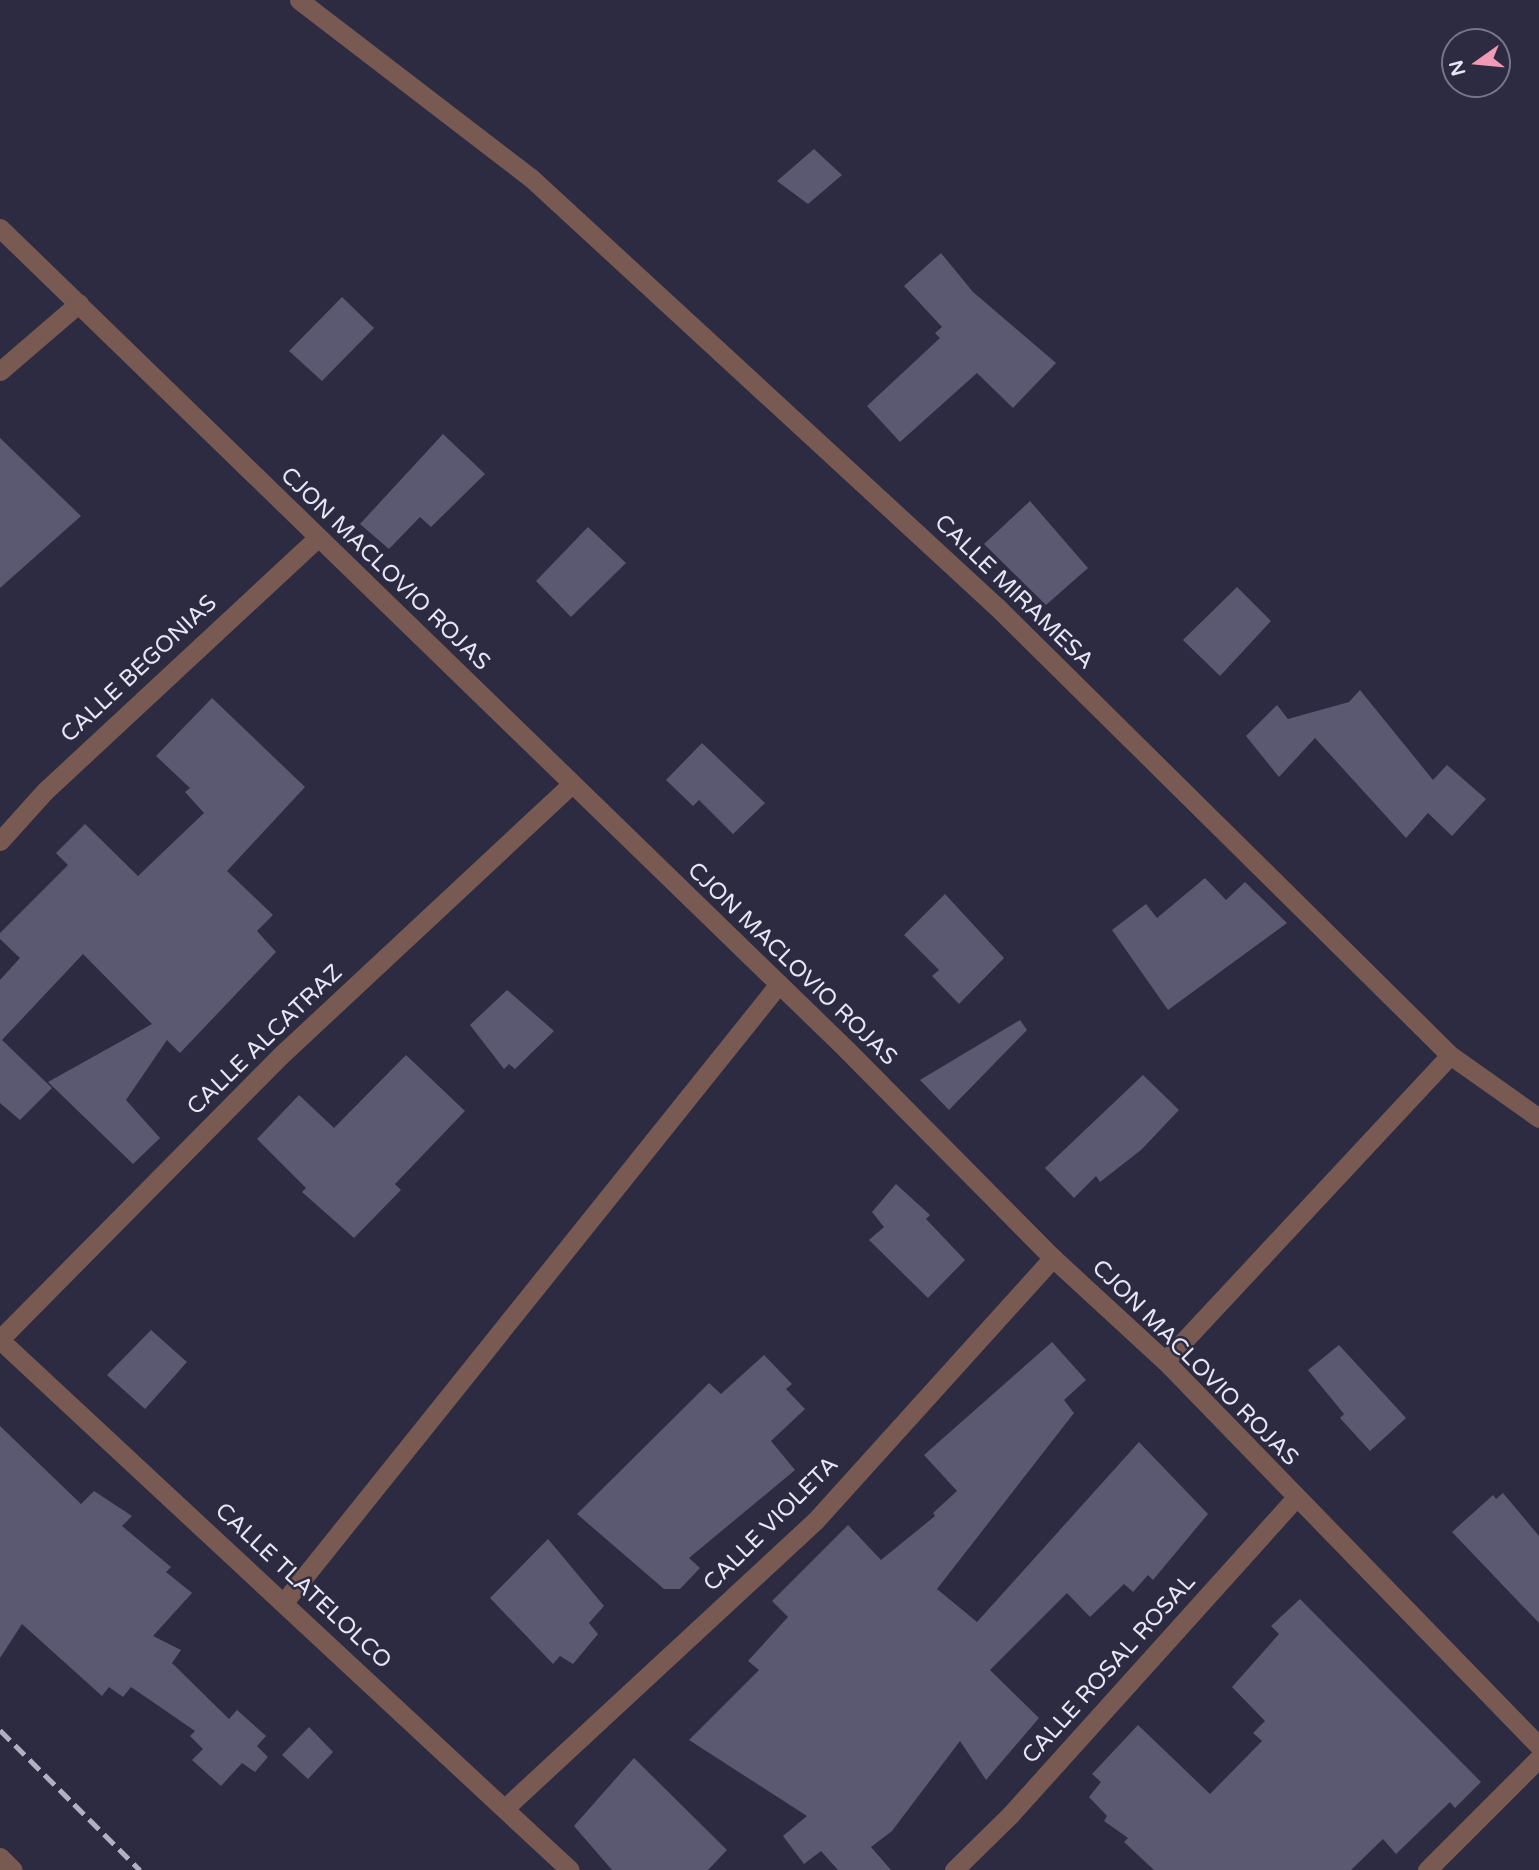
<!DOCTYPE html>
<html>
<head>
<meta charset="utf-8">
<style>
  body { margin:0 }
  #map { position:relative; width:1539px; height:1870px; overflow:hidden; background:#2d2b41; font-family:"Varela Round",sans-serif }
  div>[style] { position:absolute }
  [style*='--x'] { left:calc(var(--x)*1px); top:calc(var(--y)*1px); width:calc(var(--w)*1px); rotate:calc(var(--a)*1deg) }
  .building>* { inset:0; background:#5a5971 }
  .minor>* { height:19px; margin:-9.5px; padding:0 9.5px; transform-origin:9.5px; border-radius:9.5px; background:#795a52 }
  .rail>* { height:5px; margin-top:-2.5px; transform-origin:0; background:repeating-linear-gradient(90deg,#b2b1c1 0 14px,transparent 0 21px) }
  span { translate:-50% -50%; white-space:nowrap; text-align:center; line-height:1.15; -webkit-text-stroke:5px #2d2b41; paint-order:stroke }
  .street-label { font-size:23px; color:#e6e6f4 }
  .north { position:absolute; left:1441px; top:28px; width:70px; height:70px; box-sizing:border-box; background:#2d2b41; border:2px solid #777689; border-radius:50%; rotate:255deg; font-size:19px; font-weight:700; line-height:28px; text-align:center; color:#e6e6f4 }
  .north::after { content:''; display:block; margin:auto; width:24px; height:32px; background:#f09ab6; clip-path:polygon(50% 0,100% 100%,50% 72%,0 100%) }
</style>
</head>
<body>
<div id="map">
  <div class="building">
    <div style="clip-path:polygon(814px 149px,842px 175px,808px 204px,777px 181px)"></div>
    <div style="clip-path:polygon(941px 253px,973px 292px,1056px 363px,1013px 408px,977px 373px,900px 442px,867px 406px,940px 338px,935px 333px,942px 327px,904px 286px)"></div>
    <div style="clip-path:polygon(342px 297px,374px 328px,322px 381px,289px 351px)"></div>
    <div style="clip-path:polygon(443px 434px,485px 474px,431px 527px,420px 517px,389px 549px,360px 524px)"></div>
    <div style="clip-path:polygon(0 438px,81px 516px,0 588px)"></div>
    <div style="clip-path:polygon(1030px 501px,1088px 568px,1046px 605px,984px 544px)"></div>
    <div style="clip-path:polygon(588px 527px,626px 563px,571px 617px,536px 581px)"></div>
    <div style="clip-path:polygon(1237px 587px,1271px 621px,1220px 676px,1183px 640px)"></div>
    <div style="clip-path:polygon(1360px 690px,1433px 780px,1447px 765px,1486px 799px,1452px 836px,1428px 813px,1406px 838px,1315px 738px,1279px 777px,1246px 736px,1277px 705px,1288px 719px,1349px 702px)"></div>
    <div style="clip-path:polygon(212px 698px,305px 787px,227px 871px,273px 915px,257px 931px,276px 952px,180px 1053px,167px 1040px,126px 1100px,160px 1138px,133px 1164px,48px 1082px,152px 1024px,83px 954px,2px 1040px,52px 1088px,20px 1120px,0 1103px,0 980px,20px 958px,0 939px,0 933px,68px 865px,56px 853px,85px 824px,138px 876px,204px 813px,185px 792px,190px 788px,156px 756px)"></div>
    <div style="clip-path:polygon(702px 743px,765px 803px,733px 834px,699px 800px,693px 806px,666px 780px)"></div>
    <div style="clip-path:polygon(1205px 878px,1226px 900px,1245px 882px,1287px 923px,1168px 1010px,1112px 930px,1146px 904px,1157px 918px)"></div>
    <div style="clip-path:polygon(945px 894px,1004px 958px,959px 1004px,932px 976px,939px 970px,904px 935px)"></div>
    <div style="clip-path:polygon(507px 990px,554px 1031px,515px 1069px,509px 1064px,504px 1069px,470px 1025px)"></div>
    <div style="clip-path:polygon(1020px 1020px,1027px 1030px,949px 1110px,920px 1080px)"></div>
    <div style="clip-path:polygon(406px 1055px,465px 1111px,395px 1184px,401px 1190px,354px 1238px,302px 1192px,306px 1188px,257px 1139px,299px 1095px,334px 1128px)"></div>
    <div style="clip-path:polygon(1143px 1075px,1179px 1110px,1141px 1150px,1100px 1182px,1096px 1176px,1074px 1198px,1045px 1168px)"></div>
    <div style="clip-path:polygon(896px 1184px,930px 1215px,926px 1219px,965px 1260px,928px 1298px,869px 1240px,884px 1227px,872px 1212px)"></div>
    <div style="clip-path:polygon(151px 1330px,187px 1362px,145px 1409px,107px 1375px)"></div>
    <div style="clip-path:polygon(1052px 1342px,1086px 1380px,1064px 1400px,1074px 1413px,937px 1589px,977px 1622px,1139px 1442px,1208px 1514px,1153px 1580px,1148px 1575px,1133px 1592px,1124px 1584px,1090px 1617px,1067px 1593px,990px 1670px,1039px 1718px,986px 1780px,960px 1741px,892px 1831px,871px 1847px,891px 1870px,838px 1870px,821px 1851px,804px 1864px,783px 1836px,807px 1816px,689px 1740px,759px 1670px,748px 1661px,788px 1617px,772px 1601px,848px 1525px,881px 1560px,935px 1516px,933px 1513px,957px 1491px,924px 1455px)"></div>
    <div style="clip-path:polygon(1339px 1345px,1406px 1418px,1370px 1451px,1340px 1418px,1344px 1414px,1308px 1370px)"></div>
    <div style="clip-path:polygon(764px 1355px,792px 1384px,786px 1389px,805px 1409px,771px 1441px,795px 1470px,689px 1558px,700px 1568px,680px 1589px,664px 1589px,577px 1514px,709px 1383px,721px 1394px)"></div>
    <div style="clip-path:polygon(0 1426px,81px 1504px,94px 1491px,132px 1516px,122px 1526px,171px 1567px,166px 1572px,192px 1593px,153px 1636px,181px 1650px,172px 1663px,229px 1719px,237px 1710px,266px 1736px,257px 1746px,268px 1757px,255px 1772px,242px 1763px,221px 1786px,192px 1760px,203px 1749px,190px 1736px,195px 1731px,131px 1687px,123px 1697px,109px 1687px,102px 1696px,22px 1624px,0 1658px)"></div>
    <div style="clip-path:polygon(1503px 1493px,1539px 1536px,1539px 1623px,1452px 1532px,1493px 1495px,1496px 1499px)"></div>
    <div style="clip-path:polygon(548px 1539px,604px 1606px,589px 1623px,598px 1634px,573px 1664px,560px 1656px,553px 1664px,490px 1598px)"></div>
    <div style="clip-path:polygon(1300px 1599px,1481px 1782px,1455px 1808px,1450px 1802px,1396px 1854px,1383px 1839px,1351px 1870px,1154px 1870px,1124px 1842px,1128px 1838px,1104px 1821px,1107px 1816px,1089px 1797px,1101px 1782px,1092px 1774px,1138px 1725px,1210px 1794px,1262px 1741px,1253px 1733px,1265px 1721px,1232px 1687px,1279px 1634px,1271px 1626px)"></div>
    <div style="clip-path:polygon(309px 1727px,333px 1752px,308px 1779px,282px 1755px)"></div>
    <div style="clip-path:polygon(634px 1758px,727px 1850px,708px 1870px,612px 1870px,574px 1826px)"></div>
  </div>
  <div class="minor">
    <div style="--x:299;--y:0;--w:291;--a:37.5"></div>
    <div style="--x:530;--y:177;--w:635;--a:42.64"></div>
    <div style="--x:997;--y:607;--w:637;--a:44.68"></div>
    <div style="--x:1450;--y:1055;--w:109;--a:35.3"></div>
    <div style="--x:0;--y:228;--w:1180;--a:44.14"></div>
    <div style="--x:847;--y:1050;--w:293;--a:45.3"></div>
    <div style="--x:1053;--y:1258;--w:152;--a:42.6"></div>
    <div style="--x:1165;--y:1361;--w:537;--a:45.83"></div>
    <div style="--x:0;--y:371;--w:104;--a:-40.7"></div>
    <div style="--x:0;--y:841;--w:67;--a:-48"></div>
    <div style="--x:45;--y:791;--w:371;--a:-42.9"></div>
    <div style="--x:0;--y:1339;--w:398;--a:-45.3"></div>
    <div style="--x:280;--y:1056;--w:399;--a:-43"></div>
    <div style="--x:0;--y:1340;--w:778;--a:42.92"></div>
    <div style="--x:1165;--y:1361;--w:418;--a:-47"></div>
    <div style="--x:284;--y:1602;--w:792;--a:-51.31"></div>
    <div style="--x:505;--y:1808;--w:422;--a:-42.8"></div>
    <div style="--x:815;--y:1521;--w:355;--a:-47.9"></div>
    <div style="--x:0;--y:1857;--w:18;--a:45"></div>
    <div style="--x:954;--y:1870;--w:80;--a:-44.5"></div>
    <div style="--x:1011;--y:1814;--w:426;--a:-48"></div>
    <div style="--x:1427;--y:1870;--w:158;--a:-45"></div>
  </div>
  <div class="rail">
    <div style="--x:0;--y:1730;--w:198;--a:45"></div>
  </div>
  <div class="street-label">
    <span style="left:385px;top:569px;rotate:44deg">CJON MACLOVIO ROJAS</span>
    <span style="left:1014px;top:592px;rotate:44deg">CALLE MIRAMESA</span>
    <span style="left:139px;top:669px;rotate:-43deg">CALLE BEGONIAS</span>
    <span style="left:792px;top:964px;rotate:44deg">CJON MACLOVIO ROJAS</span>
    <span style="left:265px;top:1040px;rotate:-44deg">CALLE ALCATRAZ</span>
    <span style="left:1195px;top:1363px;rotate:45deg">CJON MACLOVIO ROJAS</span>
    <span style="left:771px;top:1524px;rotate:-45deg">CALLE VIOLETA</span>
    <span style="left:303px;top:1586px;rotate:43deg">CALLE TLATELOLCO</span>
    <span style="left:1109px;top:1669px;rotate:-48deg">CALLE ROSAL ROSAL</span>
  </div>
  <div class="north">N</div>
</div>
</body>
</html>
